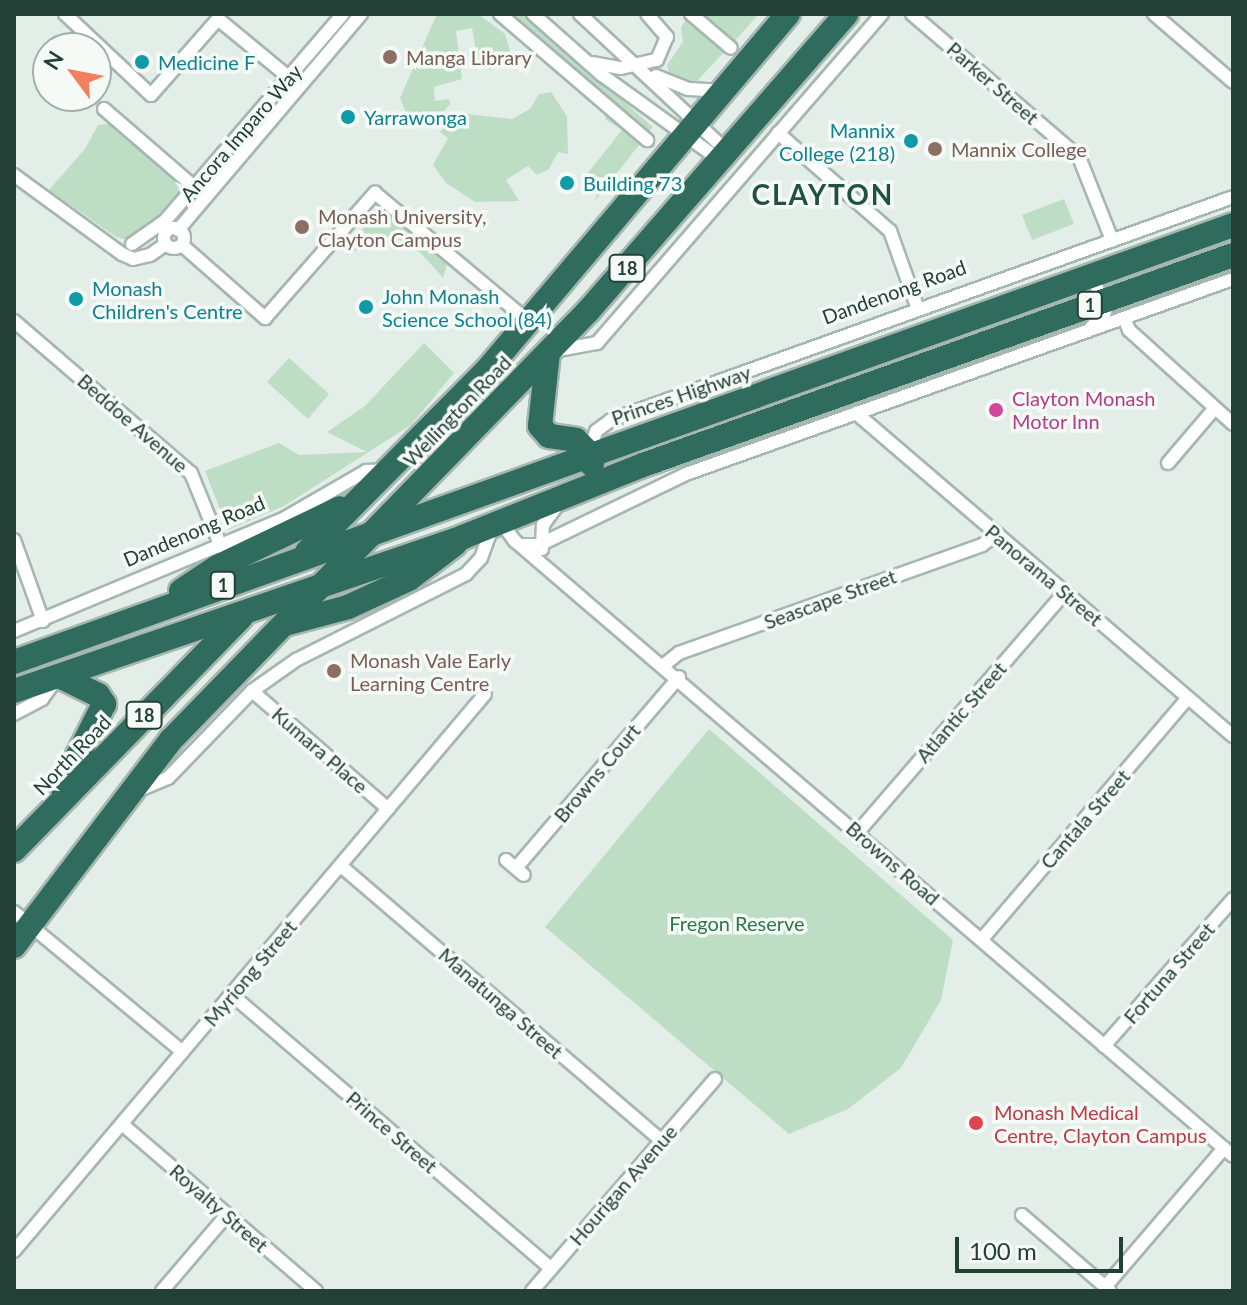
<!DOCTYPE html>
<html>
<head>
<meta charset="utf-8">
<style>
  body { margin:0 }
  #map { position:relative; width:1247px; height:1305px; overflow:hidden; background:#e4eee9; font-family:Lato,sans-serif }
  div>[style] { position:absolute }
  [style*='--x'] { left:calc(var(--x)*1px); top:calc(var(--y)*1px); width:calc(var(--w)*1px); rotate:calc(var(--a)*1deg) }
  .green>* { inset:0; background:#bddec5 }
  .roads { filter:drop-shadow(2px 0 #a6b6b0) drop-shadow(-2px 0 #a6b6b0) drop-shadow(0 2px #a6b6b0) drop-shadow(0 -2px #a6b6b0) }
  .street>* { height:12px; margin:-6px; padding:0 6px; transform-origin:6px; border-radius:6px; background:#fff }
  .street>.ring { margin:-6px; padding:0; box-sizing:content-box; background:none; border:12px solid #fff; border-radius:50% }
  .highway>* { height:24px; margin:-12px; padding:0 12px; transform-origin:12px; border-radius:12px; background:#2f6c5e }
  .dots>* { width:22px; height:22px; translate:-50% -50%; box-sizing:border-box; border:4px solid #f5faf7; border-radius:50% }
  span { translate:-50% -50%; white-space:nowrap; text-align:center; line-height:1.15; -webkit-text-stroke:7px #f5faf7; paint-order:stroke }
  .shield-label span { padding:2px 6px; background:#f5faf7; border:2px solid; border-radius:6px; -webkit-text-stroke-width:0 }
  .shield-label { font-size:18px; color:#234037; font-weight:700 }
  .education-label { font-size:20px; color:#785e54 }
  .left { translate:0 -50%; text-align:left }
  .culture-label { font-size:20px; color:#0d838f }
  .right { translate:-100% -50%; text-align:right }
  .street-label { font-size:20px; color:#234037 }
  .hotel-label { font-size:20px; color:#b23c85 }
  .park-label { font-size:20px; color:#2d7748 }
  .health-label { font-size:20px; color:#be3a42 }
  .district-label { font-size:28px; color:#1f5244; font-weight:700; letter-spacing:2px }
  .frame { position:absolute; inset:0; border:16px solid #234037; pointer-events:none }
  .north { position:absolute; left:32px; top:32px; width:80px; height:80px; box-sizing:border-box; background:#f5faf7; border:2px solid #a1b0aa; border-radius:50%; rotate:302deg; font-size:22px; font-weight:700; line-height:32px; text-align:center; color:#234037 }
  .north::after { content:''; display:block; margin:auto; width:28px; height:36px; background:#f27f5e; clip-path:polygon(50% 0,100% 100%,50% 72%,0 100%) }
  .scale { position:absolute; left:955px; top:1237px; width:168px; height:36px; box-sizing:border-box; border:4px solid #234037; border-top:0; padding-left:10px; font-size:24px; line-height:28px; white-space:nowrap; color:#234037; -webkit-text-stroke:6px #f5faf7; paint-order:stroke }
</style>
</head>
<body>
<div id="map">
  <div class="green">
    <div style="clip-path:polygon(437px 14px,478px 14px,505px 34px,511px 54px,489px 70px,487px 60px,478px 62px,472px 28px,456px 31px,462px 79px,434px 87px,435px 101px,449px 99px,450px 104px,429px 128px,406px 113px,400px 98px)"></div>
    <div style="clip-path:polygon(506px 14px,522px 14px,653px 127px,647px 134px)"></div>
    <div style="clip-path:polygon(697px 14px,759px 14px,732px 44px)"></div>
    <div style="clip-path:polygon(689px 16px,727px 49px,697px 81px,684px 83px,669px 73px,667px 65px,683px 42px,681px 27px)"></div>
    <div style="clip-path:polygon(551px 92px,567px 116px,568px 154px,558px 152px,549px 169px,537px 175px,528px 166px,506px 180px,519px 201px,475px 202px,446px 183px,433px 165px,448px 138px,440px 132px,446px 122px,459px 113px,512px 119px,530px 109px,539px 94px)"></div>
    <div style="clip-path:polygon(607px 111px,642px 141px,595px 201px,598px 191px,583px 179px,622px 130px,605px 119px)"></div>
    <div style="clip-path:polygon(109px 124px,185px 188px,132px 241px,116px 237px,49px 190px,85px 149px,98px 125px)"></div>
    <div style="clip-path:polygon(1064px 199px,1074px 224px,1032px 240px,1022px 215px)"></div>
    <div style="clip-path:polygon(382px 209px,447px 264px,443px 278px,421px 253px,391px 235px,346px 255px,374px 210px)"></div>
    <div style="clip-path:polygon(424px 343px,454px 373px,411px 425px,284px 506px,228px 530px,205px 471px,279px 443px,299px 455px,367px 452px,327px 432px,365px 406px)"></div>
    <div style="clip-path:polygon(289px 358px,329px 394px,308px 419px,267px 382px)"></div>
    <div style="clip-path:polygon(709px 729px,953px 940px,941px 1000px,901px 1068px,848px 1109px,789px 1134px,545px 927px)"></div>
  </div>
  <div class="roads">
    <div class="street">
      <div style="--x:65;--y:14;--w:118;--a:43.3"></div>
      <div style="--x:151;--y:95;--w:101;--a:-48.6"></div>
      <div style="--x:218;--y:19;--w:104;--a:39.5"></div>
      <div style="--x:500;--y:14;--w:194;--a:40.6"></div>
      <div style="--x:533;--y:14;--w:92;--a:41.5"></div>
      <div style="--x:602;--y:75;--w:145;--a:35.8"></div>
      <div style="--x:580;--y:14;--w:202;--a:43"></div>
      <div style="--x:691;--y:14;--w:52;--a:40.4"></div>
      <div style="--x:912;--y:14;--w:220;--a:40.6"></div>
      <div style="--x:1079;--y:157;--w:89;--a:68.3"></div>
      <div style="--x:1154;--y:14;--w:104;--a:40.7"></div>
      <div style="--x:592;--y:63;--w:29;--a:10"></div>
      <div style="--x:621;--y:68;--w:37;--a:-13"></div>
      <div style="--x:657;--y:60;--w:25;--a:-67"></div>
      <div style="--x:667;--y:37;--w:30;--a:-131"></div>
      <div style="--x:656;--y:76;--w:35;--a:22"></div>
      <div style="--x:689;--y:89;--w:33;--a:3"></div>
      <div style="--x:104;--y:109;--w:125;--a:40.8"></div>
      <div style="--x:778;--y:133;--w:149;--a:41.2"></div>
      <div style="--x:890;--y:231;--w:83;--a:70.3"></div>
      <div style="--x:14;--y:175;--w:134;--a:36.2"></div>
      <div style="--x:122;--y:254;--w:12;--a:24"></div>
      <div style="--x:133;--y:259;--w:17;--a:-13"></div>
      <div style="--x:150;--y:255;--w:19;--a:-35"></div>
      <div class="ring" style="left:164px;top:228px;width:8px;height:8px"></div>
      <div style="--x:178;--y:230;--w:283;--a:-49.7"></div>
      <div style="--x:132;--y:244;--w:39;--a:-35"></div>
      <div style="--x:164;--y:222;--w:274;--a:-49.3"></div>
      <div style="--x:182;--y:245;--w:111;--a:41.3"></div>
      <div style="--x:265;--y:318;--w:167;--a:-48.7"></div>
      <div style="--x:375;--y:193;--w:199;--a:39.9"></div>
      <div style="--x:1125;--y:320;--w:11;--a:68"></div>
      <div style="--x:1129;--y:330;--w:140;--a:42.1"></div>
      <div style="--x:14;--y:321;--w:233;--a:40.7"></div>
      <div style="--x:191;--y:473;--w:80;--a:67.9"></div>
      <div style="--x:1088;--y:331;--w:25;--a:-48"></div>
      <div style="--x:1105;--y:312;--w:39;--a:-108"></div>
      <div style="--x:553;--y:351;--w:45;--a:-10.3"></div>
      <div style="--x:597;--y:343;--w:435;--a:-49.1"></div>
      <div style="--x:856;--y:413;--w:496;--a:40.6"></div>
      <div style="--x:589;--y:453;--w:23;--a:-72"></div>
      <div style="--x:596;--y:431;--w:19;--a:-36"></div>
      <div style="--x:611;--y:420;--w:661;--a:-19.72"></div>
      <div style="--x:1168;--y:463;--w:72;--a:-49.5"></div>
      <div style="--x:501;--y:522;--w:24;--a:54"></div>
      <div style="--x:515;--y:541;--w:945;--a:40.58"></div>
      <div style="--x:14;--y:540;--w:86;--a:70.3"></div>
      <div style="--x:523;--y:545;--w:16;--a:0"></div>
      <div style="--x:539;--y:545;--w:163;--a:-25.8"></div>
      <div style="--x:686;--y:474;--w:581;--a:-19.62"></div>
      <div style="--x:542;--y:549;--w:24;--a:-88"></div>
      <div style="--x:543;--y:525;--w:26;--a:-54"></div>
      <div style="--x:14;--y:631;--w:294;--a:-22.6"></div>
      <div style="--x:285;--y:518;--w:94;--a:-30.1"></div>
      <div style="--x:366;--y:471;--w:20;--a:-3"></div>
      <div style="--x:664;--y:665;--w:19;--a:-39"></div>
      <div style="--x:679;--y:653;--w:322;--a:-19.6"></div>
      <div style="--x:982;--y:545;--w:19;--a:-36"></div>
      <div style="--x:252;--y:691;--w:180;--a:40.9"></div>
      <div style="--x:14;--y:714;--w:32;--a:-28"></div>
      <div style="--x:42;--y:699;--w:22;--a:-54"></div>
      <div style="--x:137;--y:791;--w:34;--a:-23"></div>
      <div style="--x:168;--y:778;--w:121;--a:-46"></div>
      <div style="--x:252;--y:691;--w:54;--a:-35.2"></div>
      <div style="--x:296;--y:660;--w:191;--a:-26.8"></div>
      <div style="--x:466;--y:574;--w:22;--a:-47"></div>
      <div style="--x:481;--y:558;--w:35;--a:-70"></div>
      <div style="--x:858;--y:832;--w:317;--a:-49.2"></div>
      <div style="--x:506;--y:860;--w:23;--a:40"></div>
      <div style="--x:341;--y:866;--w:423;--a:40.6"></div>
      <div style="--x:516;--y:868;--w:251;--a:-49.5"></div>
      <div style="--x:14;--y:912;--w:24;--a:38"></div>
      <div style="--x:31;--y:926;--w:197;--a:39.7"></div>
      <div style="--x:982;--y:939;--w:317;--a:-49.5"></div>
      <div style="--x:232;--y:995;--w:420;--a:40.6"></div>
      <div style="--x:1104;--y:1046;--w:196;--a:-48.7"></div>
      <div style="--x:122;--y:1124;--w:256;--a:40.7"></div>
      <div style="--x:1022;--y:1215;--w:116;--a:40.8"></div>
      <div style="--x:14;--y:1251;--w:729;--a:-49.78"></div>
      <div style="--x:1105;--y:1287;--w:183;--a:-49.4"></div>
      <div style="--x:162;--y:1291;--w:100;--a:-49.5"></div>
      <div style="--x:532;--y:1291;--w:280;--a:-49.2"></div>
    </div>
    <div class="highway">
      <div style="--x:548;--y:353;--w:73;--a:96.3"></div>
      <div style="--x:540;--y:426;--w:13;--a:48"></div>
      <div style="--x:549;--y:436;--w:27;--a:8"></div>
      <div style="--x:576;--y:440;--w:18;--a:45"></div>
      <div style="--x:589;--y:453;--w:12;--a:76"></div>
      <div style="--x:307;--y:552;--w:256;--a:-45.3"></div>
      <div style="--x:487;--y:370;--w:466;--a:-49.8"></div>
      <div style="--x:181;--y:591;--w:43;--a:-33.7"></div>
      <div style="--x:217;--y:567;--w:136;--a:-25.6"></div>
      <div style="--x:285;--y:624;--w:65;--a:-15.1"></div>
      <div style="--x:348;--y:607;--w:67;--a:-24.7"></div>
      <div style="--x:409;--y:579;--w:58;--a:-37.3"></div>
      <div style="--x:14;--y:662;--w:1295;--a:-19.72"></div>
      <div style="--x:61;--y:677;--w:41;--a:25.9"></div>
      <div style="--x:98;--y:695;--w:11;--a:56"></div>
      <div style="--x:104;--y:704;--w:93;--a:116.8"></div>
      <div style="--x:14;--y:691;--w:475;--a:-18.9"></div>
      <div style="--x:463;--y:537;--w:194;--a:-21.8"></div>
      <div style="--x:643;--y:465;--w:626;--a:-19.59"></div>
      <div style="--x:14;--y:850;--w:325;--a:-45.7"></div>
      <div style="--x:14;--y:946;--w:259;--a:-52.7"></div>
      <div style="--x:171;--y:740;--w:600;--a:-45.81"></div>
      <div style="--x:589;--y:310;--w:392;--a:-49"></div>
    </div>
  </div>
  <div class="dots">
    <div style="left:390px;top:57px;background:#8d6e63"></div>
    <div style="left:142px;top:62px;background:#0f9aa8"></div>
    <div style="left:348px;top:117px;background:#0f9aa8"></div>
    <div style="left:911px;top:141px;background:#0f9aa8"></div>
    <div style="left:935px;top:149px;background:#8d6e63"></div>
    <div style="left:567px;top:183px;background:#0f9aa8"></div>
    <div style="left:302px;top:227px;background:#8d6e63"></div>
    <div style="left:76px;top:299px;background:#0f9aa8"></div>
    <div style="left:366px;top:307px;background:#0f9aa8"></div>
    <div style="left:996px;top:410px;background:#d1479c"></div>
    <div style="left:334px;top:671px;background:#8d6e63"></div>
    <div style="left:976px;top:1123px;background:#e0444e"></div>
  </div>
  <div class="shield-label">
    <span style="left:627px;top:268px">18</span>
    <span style="left:1090px;top:305px">1</span>
    <span style="left:223px;top:585px">1</span>
    <span style="left:144px;top:715px">18</span>
  </div>
  <div class="education-label">
    <span class="left" style="left:406px;top:57px">Manga Library</span>
    <span class="left" style="left:951px;top:149px">Mannix College</span>
    <span class="left" style="left:318px;top:228px">Monash University,<br>Clayton Campus</span>
    <span class="left" style="left:350px;top:672px">Monash Vale Early<br>Learning Centre</span>
  </div>
  <div class="culture-label">
    <span class="left" style="left:158px;top:62px">Medicine F</span>
    <span class="left" style="left:364px;top:117px">Yarrawonga</span>
    <span class="right" style="left:895px;top:142px">Mannix<br>College (218)</span>
    <span class="left" style="left:583px;top:183px">Building 73</span>
    <span class="left" style="left:92px;top:300px">Monash<br>Children's Centre</span>
    <span class="left" style="left:382px;top:308px">John Monash<br>Science School (84)</span>
  </div>
  <div class="street-label">
    <span style="left:993px;top:83px;rotate:41deg">Parker Street</span>
    <span style="left:241px;top:133px;rotate:-49deg">Ancora Imparo Way</span>
    <span style="left:894px;top:292px;rotate:-20deg">Dandenong Road</span>
    <span style="left:681px;top:395px;rotate:-19deg">Princes Highway</span>
    <span style="left:457px;top:411px;rotate:-46deg">Wellington Road</span>
    <span style="left:133px;top:423px;rotate:41deg">Beddoe Avenue</span>
    <span style="left:194px;top:531px;rotate:-23deg">Dandenong Road</span>
    <span style="left:1044px;top:575px;rotate:40deg">Panorama Street</span>
    <span style="left:830px;top:599px;rotate:-20deg">Seascape Street</span>
    <span style="left:961px;top:712px;rotate:-49deg">Atlantic Street</span>
    <span style="left:320px;top:750px;rotate:41deg">Kumara Place</span>
    <span style="left:72px;top:755px;rotate:-46deg">North Road</span>
    <span style="left:597px;top:773px;rotate:-50deg">Browns Court</span>
    <span style="left:1085px;top:819px;rotate:-49deg">Cantala Street</span>
    <span style="left:893px;top:863px;rotate:41deg">Browns Road</span>
    <span style="left:250px;top:973px;rotate:-50deg">Myriong Street</span>
    <span style="left:1169px;top:973px;rotate:-49deg">Fortuna Street</span>
    <span style="left:501px;top:1003px;rotate:41deg">Manatunga Street</span>
    <span style="left:392px;top:1132px;rotate:41deg">Prince Street</span>
    <span style="left:623px;top:1185px;rotate:-49deg">Hourigan Avenue</span>
    <span style="left:219px;top:1208px;rotate:41deg">Royalty Street</span>
  </div>
  <div class="hotel-label">
    <span class="left" style="left:1012px;top:410px">Clayton Monash<br>Motor Inn</span>
  </div>
  <div class="park-label">
    <span style="left:737px;top:923px">Fregon Reserve</span>
  </div>
  <div class="health-label">
    <span class="left" style="left:994px;top:1124px">Monash Medical<br>Centre, Clayton Campus</span>
  </div>
  <div class="district-label">
    <span style="left:823px;top:194px">CLAYTON</span>
  </div>
  <div class="frame"></div>
  <div class="north">N</div>
  <div class="scale">100 m</div>
</div>
</body>
</html>
